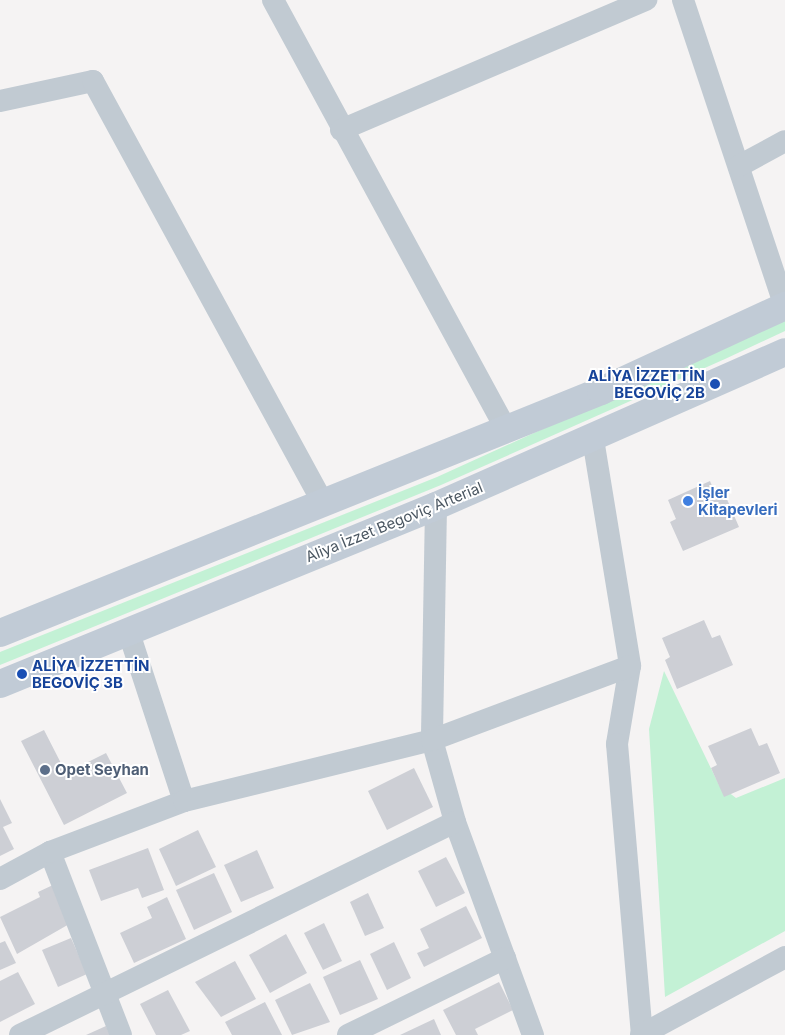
<!DOCTYPE html>
<html>
<head>
<meta charset="utf-8">
<style>
  body { margin:0 }
  #map { position:relative; width:785px; height:1035px; overflow:hidden; background:#f5f3f3; font-family:Inter,sans-serif }
  div>[style] { position:absolute }
  [style*='--x'] { left:calc(var(--x)*1px); top:calc(var(--y)*1px); width:calc(var(--w)*1px); rotate:calc(var(--a)*1deg) }
  .green>* { inset:0; background:#c3f1d5 }
  .building>* { inset:0; background:#cdcfd5 }
  .street>* { height:22px; margin:-11px; padding:0 11px; transform-origin:11px; border-radius:11px; background:#c1cad2 }
  .secondary>* { height:28px; margin:-14px; padding:0 14px; transform-origin:14px; border-radius:14px; background:#c1cbd6 }
  .dots>* { width:14px; height:14px; translate:-50% -50%; box-sizing:border-box; border:2px solid #fff; border-radius:50% }
  span { translate:-50% -50%; white-space:nowrap; text-align:center; line-height:1.15; -webkit-text-stroke:4px #fff; paint-order:stroke }
  .transit-label { font-size:15px; color:#164399; font-weight:700 }
  .right { translate:-100% -50%; text-align:right }
  .left { translate:0 -50%; text-align:left }
  .shop-label { font-size:15px; color:#366cbe; font-weight:700 }
  .street-label { font-size:15px; color:#4a5661 }
  .service-label { font-size:15px; color:#4e5e75; font-weight:700 }
</style>
</head>
<body>
<div id="map">
  <div class="green">
    <div style="clip-path:polygon(785px 319px,785px 331px,725px 359px,441px 485px,0 665px,0 652px,437px 477px)"></div>
    <div style="clip-path:polygon(664px 671px,719px 785px,736px 798px,785px 778px,785px 931px,665px 997px,649px 729px)"></div>
  </div>
  <div class="building">
    <div style="clip-path:polygon(710px 481px,718px 500px,726px 497px,739px 527px,683px 551px,670px 522px,676px 519px,668px 500px)"></div>
    <div style="clip-path:polygon(704px 620px,712px 638px,720px 635px,733px 665px,677px 689px,665px 660px,670px 657px,662px 638px)"></div>
    <div style="clip-path:polygon(751px 728px,759px 746px,767px 743px,780px 773px,724px 797px,711px 768px,717px 765px,708px 746px)"></div>
    <div style="clip-path:polygon(44px 730px,66px 773px,106px 753px,127px 793px,64px 825px,21px 741px)"></div>
    <div style="clip-path:polygon(414px 768px,433px 807px,387px 830px,368px 791px)"></div>
    <div style="clip-path:polygon(0 799px,12px 823px,3px 827px,14px 849px,0 856px)"></div>
    <div style="clip-path:polygon(198px 830px,216px 867px,176px 886px,159px 849px)"></div>
    <div style="clip-path:polygon(148px 848px,164px 890px,142px 898px,138px 888px,101px 901px,89px 870px)"></div>
    <div style="clip-path:polygon(257px 850px,274px 888px,241px 902px,224px 865px)"></div>
    <div style="clip-path:polygon(446px 857px,465px 893px,436px 907px,418px 871px)"></div>
    <div style="clip-path:polygon(214px 873px,232px 912px,194px 930px,176px 890px)"></div>
    <div style="clip-path:polygon(53px 885px,71px 923px,17px 954px,0 917px,40px 897px,38px 892px)"></div>
    <div style="clip-path:polygon(368px 893px,384px 928px,365px 936px,350px 902px)"></div>
    <div style="clip-path:polygon(167px 897px,186px 939px,134px 963px,120px 933px,152px 918px,147px 907px)"></div>
    <div style="clip-path:polygon(466px 906px,482px 938px,424px 967px,417px 953px,429px 948px,420px 929px)"></div>
    <div style="clip-path:polygon(324px 923px,342px 961px,323px 970px,304px 933px)"></div>
    <div style="clip-path:polygon(286px 934px,307px 973px,270px 993px,249px 955px)"></div>
    <div style="clip-path:polygon(71px 938px,87px 974px,58px 987px,42px 950px)"></div>
    <div style="clip-path:polygon(5px 941px,16px 963px,0 970px,0 943px)"></div>
    <div style="clip-path:polygon(394px 942px,411px 978px,387px 990px,370px 954px)"></div>
    <div style="clip-path:polygon(360px 960px,378px 999px,340px 1015px,323px 977px)"></div>
    <div style="clip-path:polygon(235px 961px,256px 999px,221px 1017px,195px 982px)"></div>
    <div style="clip-path:polygon(18px 972px,35px 1004px,0 1022px,0 981px)"></div>
    <div style="clip-path:polygon(499px 982px,513px 1010px,475px 1029px,478px 1035px,456px 1035px,443px 1010px)"></div>
    <div style="clip-path:polygon(310px 983px,330px 1022px,292px 1035px,275px 1000px)"></div>
    <div style="clip-path:polygon(168px 990px,190px 1031px,181px 1035px,156px 1035px,140px 1004px)"></div>
    <div style="clip-path:polygon(265px 1002px,282px 1035px,232px 1035px,225px 1022px)"></div>
    <div style="clip-path:polygon(434px 1019px,441px 1035px,400px 1035px)"></div>
    <div style="clip-path:polygon(106px 1026px,110px 1035px,86px 1035px)"></div>
  </div>
  <div class="street">
    <div style="--x:273;--y:0;--w:488;--a:61.5"></div>
    <div style="--x:683;--y:0;--w:323;--a:71.6"></div>
    <div style="--x:0;--y:101;--w:95;--a:-12.1"></div>
    <div style="--x:93;--y:81;--w:482;--a:61.4"></div>
    <div style="--x:341;--y:130;--w:332;--a:-23.1"></div>
    <div style="--x:739;--y:166;--w:52;--a:-28.5"></div>
    <div style="--x:593;--y:439;--w:230;--a:80.7"></div>
    <div style="--x:630;--y:666;--w:79;--a:99.5"></div>
    <div style="--x:617;--y:744;--w:292;--a:85.1"></div>
    <div style="--x:436;--y:506;--w:234;--a:91"></div>
    <div style="--x:432;--y:740;--w:85;--a:74.3"></div>
    <div style="--x:455;--y:822;--w:227;--a:69.9"></div>
    <div style="--x:128;--y:630;--w:180;--a:71.9"></div>
    <div style="--x:50;--y:852;--w:196;--a:68.8"></div>
    <div style="--x:0;--y:879;--w:57;--a:-28.4"></div>
    <div style="--x:50;--y:852;--w:143;--a:-20.8"></div>
    <div style="--x:184;--y:801;--w:255;--a:-13.8"></div>
    <div style="--x:432;--y:740;--w:211;--a:-20.5"></div>
    <div style="--x:20;--y:1035;--w:484;--a:-26.1"></div>
    <div style="--x:348;--y:1035;--w:175;--a:-26.1"></div>
    <div style="--x:641;--y:1035;--w:164;--a:-28.4"></div>
  </div>
  <div class="secondary">
    <div style="--x:0;--y:633;--w:648;--a:-21.93"></div>
    <div style="--x:601;--y:391;--w:203;--a:-24.8"></div>
    <div style="--x:0;--y:684;--w:471;--a:-22.2"></div>
    <div style="--x:436;--y:506;--w:381;--a:-23.8"></div>
  </div>
  <div class="dots">
    <div style="left:715px;top:384px;background:#1a4fb4"></div>
    <div style="left:688px;top:501px;background:#3f7fe0"></div>
    <div style="left:22px;top:674px;background:#1a4fb4"></div>
    <div style="left:45px;top:770px;background:#5c6f8a"></div>
  </div>
  <div class="transit-label">
    <span class="right" style="left:705px;top:384px">ALİYA İZZETTİN<br>BEGOVİÇ 2B</span>
    <span class="left" style="left:32px;top:674px">ALİYA İZZETTİN<br>BEGOVİÇ 3B</span>
  </div>
  <div class="shop-label">
    <span class="left" style="left:698px;top:501px">İşler<br>Kitapevleri</span>
  </div>
  <div class="street-label">
    <span style="left:394px;top:522px;rotate:-22deg">Aliya İzzet Begoviç Arterial</span>
  </div>
  <div class="service-label">
    <span class="left" style="left:55px;top:770px">Opet Seyhan</span>
  </div>
</div>
</body>
</html>
